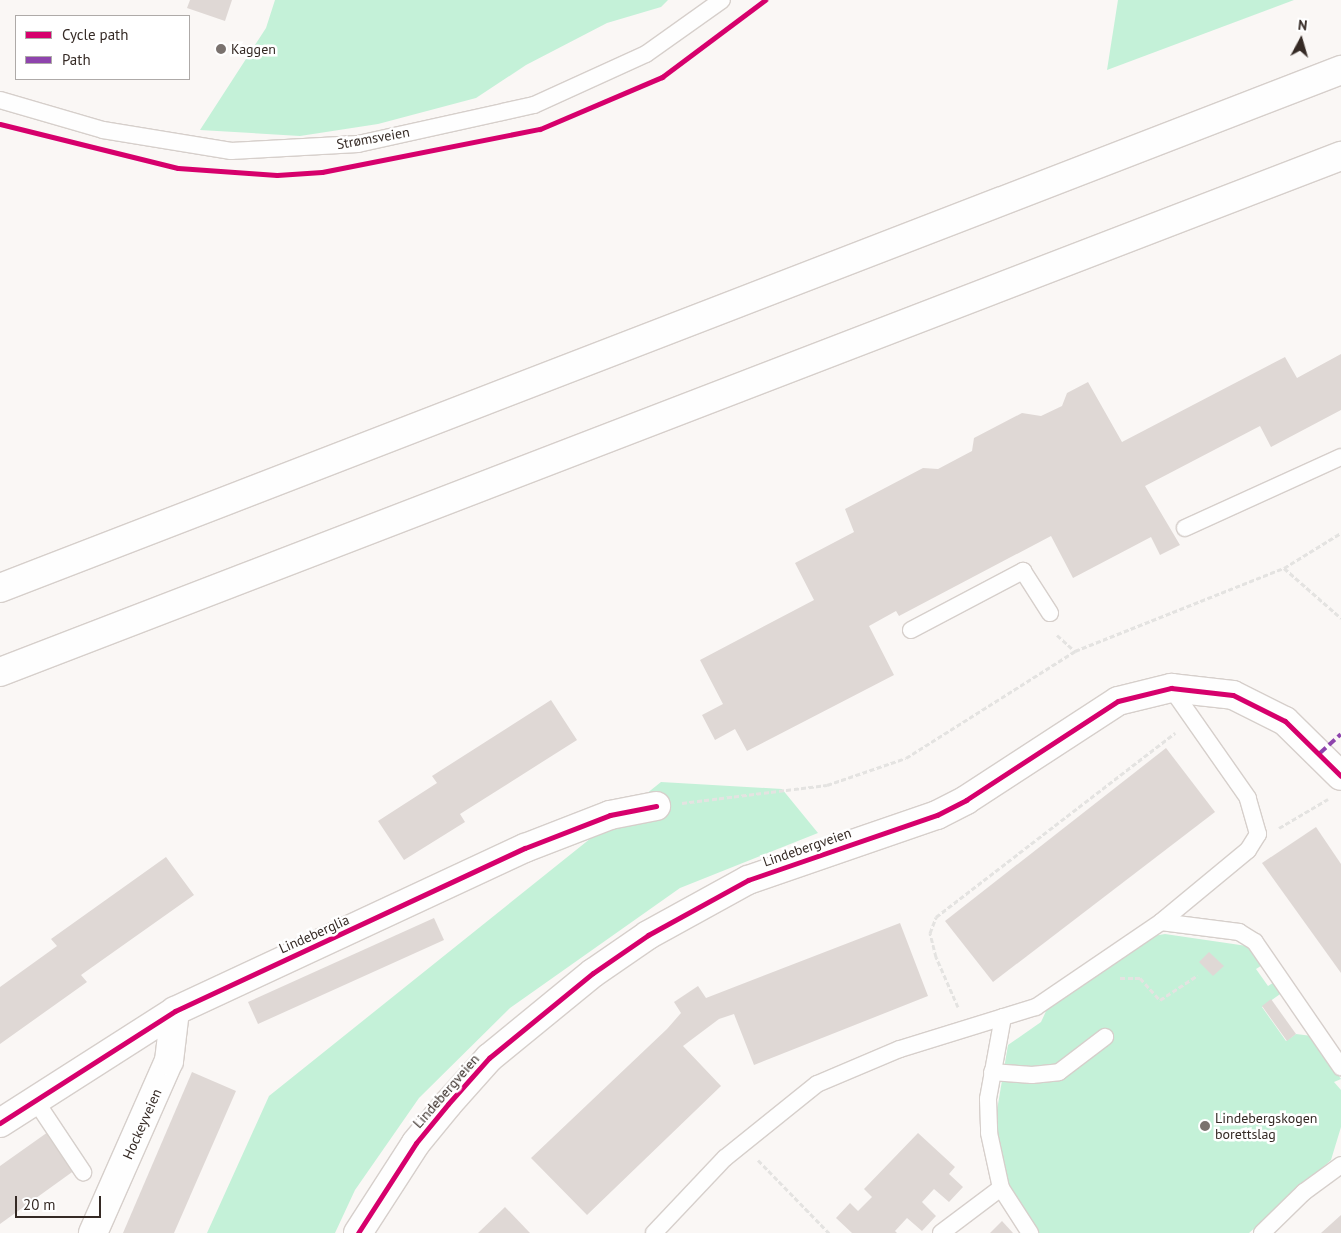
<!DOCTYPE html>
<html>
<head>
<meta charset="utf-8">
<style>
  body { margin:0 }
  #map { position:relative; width:1341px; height:1233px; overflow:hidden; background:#faf7f5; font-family:"PT Sans",sans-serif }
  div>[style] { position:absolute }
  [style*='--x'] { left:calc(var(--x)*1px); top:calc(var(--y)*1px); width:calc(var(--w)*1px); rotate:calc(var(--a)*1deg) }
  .green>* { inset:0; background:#c4f1d8 }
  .building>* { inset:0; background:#dfd8d5 }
  .path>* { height:3px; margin-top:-1.5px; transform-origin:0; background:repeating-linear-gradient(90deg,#e4e3e1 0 5px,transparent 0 7.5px) }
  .roads { filter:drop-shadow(1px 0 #d6cfcb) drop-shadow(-1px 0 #d6cfcb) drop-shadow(0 1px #d6cfcb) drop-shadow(0 -1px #d6cfcb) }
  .lane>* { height:16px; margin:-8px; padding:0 8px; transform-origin:8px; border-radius:8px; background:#fefefe }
  .street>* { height:28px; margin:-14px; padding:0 14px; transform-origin:14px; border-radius:14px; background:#fefefe }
  .secondary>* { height:28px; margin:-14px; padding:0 14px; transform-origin:14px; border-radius:14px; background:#fefefe }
  .highway>* { height:28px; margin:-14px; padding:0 14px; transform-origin:14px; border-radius:14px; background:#fefefe }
  .quiet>* { height:4px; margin-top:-2px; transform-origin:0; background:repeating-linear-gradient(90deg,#8e44ad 0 8px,transparent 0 12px) }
  .cycleway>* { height:5px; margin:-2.5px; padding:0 2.5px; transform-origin:2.5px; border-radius:2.5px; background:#d6006c }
  .dots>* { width:14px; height:14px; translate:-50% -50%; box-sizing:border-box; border:2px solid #fff; border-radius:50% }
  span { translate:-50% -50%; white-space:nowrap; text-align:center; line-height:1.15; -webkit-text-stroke:5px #fff; paint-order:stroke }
  .poi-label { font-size:14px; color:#352a25 }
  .left { translate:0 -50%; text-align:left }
  .street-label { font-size:14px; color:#352a25 }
  .legend { position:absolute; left:15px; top:15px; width:175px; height:65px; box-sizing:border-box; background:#fff; border:1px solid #aeaaa8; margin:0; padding:6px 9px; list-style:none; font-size:15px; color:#352a25 }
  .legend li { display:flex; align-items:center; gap:10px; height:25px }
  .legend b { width:25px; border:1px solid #aeaaa8 }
  .north { position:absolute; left:1276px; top:15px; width:50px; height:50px; -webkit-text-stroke:4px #fff; paint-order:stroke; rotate:6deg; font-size:14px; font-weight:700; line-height:20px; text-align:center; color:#352a25 }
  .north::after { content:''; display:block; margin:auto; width:18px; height:22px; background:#352a25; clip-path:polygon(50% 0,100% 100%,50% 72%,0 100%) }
  .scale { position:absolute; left:15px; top:1196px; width:86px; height:22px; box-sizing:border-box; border:2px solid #352a25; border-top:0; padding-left:6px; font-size:15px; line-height:18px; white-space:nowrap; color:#352a25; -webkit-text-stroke:4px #fff; paint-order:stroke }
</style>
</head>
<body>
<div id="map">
  <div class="green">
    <div style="clip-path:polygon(275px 0,668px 0,661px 7px,607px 23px,526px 65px,476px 98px,378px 124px,300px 136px,200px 130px,266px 28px)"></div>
    <div style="clip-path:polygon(1118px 0,1294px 0,1107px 70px)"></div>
    <div style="clip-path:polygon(661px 782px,782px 789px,818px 833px,680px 888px,510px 1008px,419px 1098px,355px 1190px,335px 1233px,207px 1233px,269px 1096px)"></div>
    <div style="clip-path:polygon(1165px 934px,1247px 946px,1264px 964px,1256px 969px,1268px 986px,1276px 981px,1283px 992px,1262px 1007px,1286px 1041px,1296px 1034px,1312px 1036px,1341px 1079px,1334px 1082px,1341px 1090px,1341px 1127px,1331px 1160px,1249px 1233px,1036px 1233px,1005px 1177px,994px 1128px,1008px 1045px,1041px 1022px,1047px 1009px,1153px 936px)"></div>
  </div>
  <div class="building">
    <div style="clip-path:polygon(190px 0,232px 0,225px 21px,187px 8px)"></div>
    <div style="clip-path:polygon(1341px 354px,1341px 410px,1271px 447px,1260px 426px,1145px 486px,1180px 545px,1160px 555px,1151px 537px,1073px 578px,1051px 536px,899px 616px,896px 611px,869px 626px,894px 675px,747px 751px,735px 729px,715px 740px,702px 715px,723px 704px,700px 660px,814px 600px,795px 563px,854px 532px,845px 509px,923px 468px,938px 469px,972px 451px,974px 438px,1022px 413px,1041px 416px,1062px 406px,1067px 393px,1088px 382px,1122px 442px,1285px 357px,1297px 378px)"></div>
    <div style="clip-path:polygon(551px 700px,577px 740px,460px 814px,465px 822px,404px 860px,378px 821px,437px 783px,432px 776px)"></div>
    <div style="clip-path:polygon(1166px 748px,1215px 812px,993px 982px,945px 921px)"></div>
    <div style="clip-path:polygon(1316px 827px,1341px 864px,1341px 973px,1262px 863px)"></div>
    <div style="clip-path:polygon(166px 857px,194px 895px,81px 975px,87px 982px,0 1044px,0 987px,57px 946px,51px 939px)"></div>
    <div style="clip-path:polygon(434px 918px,444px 940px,258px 1024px,248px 1002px)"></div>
    <div style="clip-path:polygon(900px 923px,928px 996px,754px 1065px,734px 1014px,719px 1019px,683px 1046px,721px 1086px,587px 1215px,531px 1158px,667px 1029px,681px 1013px,674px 1002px,698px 986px,706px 998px)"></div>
    <div style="clip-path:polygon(1209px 952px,1224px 966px,1213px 976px,1199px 962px)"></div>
    <div style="clip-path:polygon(1271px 999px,1296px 1034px,1287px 1041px,1262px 1006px)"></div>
    <div style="clip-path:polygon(192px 1072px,236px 1091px,174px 1233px,123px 1233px)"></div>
    <div style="clip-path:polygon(48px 1132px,75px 1170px,0 1224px,0 1166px)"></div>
    <div style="clip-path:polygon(918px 1133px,955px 1167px,949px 1174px,963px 1187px,949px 1202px,934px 1189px,922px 1202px,936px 1216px,922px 1231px,907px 1218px,895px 1231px,897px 1233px,852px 1233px,836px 1218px,850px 1203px,858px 1211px,872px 1197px,864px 1189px)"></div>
    <div style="clip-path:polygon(505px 1207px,530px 1233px,478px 1233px)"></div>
    <div style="clip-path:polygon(1341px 1215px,1341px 1233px,1321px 1233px)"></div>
    <div style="clip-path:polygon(1002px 1221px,1013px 1233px,990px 1233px)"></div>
  </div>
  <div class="path">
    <div style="--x:1284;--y:568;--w:76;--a:41.3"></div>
    <div style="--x:1057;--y:635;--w:24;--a:42"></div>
    <div style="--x:682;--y:803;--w:146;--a:-7.1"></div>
    <div style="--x:827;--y:785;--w:83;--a:-18.9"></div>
    <div style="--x:906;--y:758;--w:200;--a:-32.3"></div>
    <div style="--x:1075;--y:651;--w:225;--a:-21.7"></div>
    <div style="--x:1284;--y:568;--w:67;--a:-31.6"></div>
    <div style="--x:1279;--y:828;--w:57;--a:-30.6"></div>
    <div style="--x:1120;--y:978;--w:20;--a:0"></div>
    <div style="--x:1140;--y:978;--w:30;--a:48"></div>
    <div style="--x:1160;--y:1000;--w:45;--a:-33.3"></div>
    <div style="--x:958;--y:1007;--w:55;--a:-113.7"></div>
    <div style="--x:936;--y:957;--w:25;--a:-104"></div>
    <div style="--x:930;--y:933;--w:17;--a:-69"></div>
    <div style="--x:936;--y:917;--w:302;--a:-37.6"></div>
    <div style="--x:758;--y:1160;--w:102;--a:45.8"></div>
  </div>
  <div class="roads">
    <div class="lane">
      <div style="--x:0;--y:100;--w:107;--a:16.2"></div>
      <div style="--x:103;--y:130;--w:130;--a:9.3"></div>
      <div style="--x:231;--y:151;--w:127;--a:-3.2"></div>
      <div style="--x:358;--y:144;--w:180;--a:-12.5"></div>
      <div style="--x:534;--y:105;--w:123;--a:-24.5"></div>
      <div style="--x:646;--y:54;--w:93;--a:-35.4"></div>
      <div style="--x:1185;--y:528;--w:171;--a:-24.5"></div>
      <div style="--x:911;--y:630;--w:127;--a:-27.8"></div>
      <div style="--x:1023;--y:571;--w:50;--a:57.3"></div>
      <div style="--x:1161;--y:922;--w:79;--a:7.3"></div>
      <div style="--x:1239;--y:932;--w:19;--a:32"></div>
      <div style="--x:1255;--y:942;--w:152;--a:55.5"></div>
      <div style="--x:1003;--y:1017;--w:83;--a:100.4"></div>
      <div style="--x:988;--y:1099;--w:34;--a:88"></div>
      <div style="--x:989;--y:1133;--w:56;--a:77.7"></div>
      <div style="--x:1001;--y:1188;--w:54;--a:57.2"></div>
      <div style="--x:992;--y:1072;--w:40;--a:4.3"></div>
      <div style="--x:1032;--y:1075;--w:27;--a:-6"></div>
      <div style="--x:1059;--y:1072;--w:58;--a:-37.3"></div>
      <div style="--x:35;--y:1100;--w:87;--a:56.3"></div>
      <div style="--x:654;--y:1233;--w:103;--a:-46.6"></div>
      <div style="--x:725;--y:1158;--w:118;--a:-38.8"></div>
      <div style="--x:817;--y:1084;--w:90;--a:-22.9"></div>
      <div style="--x:900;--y:1049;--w:142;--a:-17.2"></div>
      <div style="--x:1036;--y:1007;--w:151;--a:-34.2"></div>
      <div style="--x:1161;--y:922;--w:113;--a:-39.6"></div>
      <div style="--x:1248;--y:850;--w:19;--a:-58"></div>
      <div style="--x:1258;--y:834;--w:37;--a:-106"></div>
      <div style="--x:1248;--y:798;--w:134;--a:-125"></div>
      <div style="--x:941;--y:1233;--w:75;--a:-36.9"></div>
      <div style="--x:1262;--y:1233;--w:59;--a:-44.3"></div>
      <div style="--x:1304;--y:1192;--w:46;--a:-36.1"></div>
    </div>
    <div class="street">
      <div style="--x:0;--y:1123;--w:208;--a:-32.6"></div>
      <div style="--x:175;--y:1011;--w:386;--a:-25"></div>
      <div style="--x:525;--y:848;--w:91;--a:-21.2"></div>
      <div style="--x:610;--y:815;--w:47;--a:-11.1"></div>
      <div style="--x:93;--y:1233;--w:188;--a:-66.2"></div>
      <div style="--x:169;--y:1061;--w:50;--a:-83.2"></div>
    </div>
    <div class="secondary">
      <div style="--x:358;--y:1233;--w:107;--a:-57.2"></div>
      <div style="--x:416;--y:1143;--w:50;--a:-50.6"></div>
      <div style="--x:448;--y:1104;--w:62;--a:-48.3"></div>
      <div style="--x:489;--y:1058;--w:134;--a:-39.3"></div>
      <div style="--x:593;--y:973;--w:67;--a:-34.6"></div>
      <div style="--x:648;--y:935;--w:114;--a:-28.8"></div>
      <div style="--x:748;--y:880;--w:200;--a:-19"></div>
      <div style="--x:937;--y:815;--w:33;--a:-27"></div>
      <div style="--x:966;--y:800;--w:181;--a:-33.1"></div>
      <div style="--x:1118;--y:701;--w:55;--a:-13.8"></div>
      <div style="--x:1171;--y:688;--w:62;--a:6.4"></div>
      <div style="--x:1233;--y:695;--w:58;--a:26.6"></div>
      <div style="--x:1285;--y:721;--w:78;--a:44.5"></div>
    </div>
    <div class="highway">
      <div style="--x:0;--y:588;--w:1438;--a:-21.12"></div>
      <div style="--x:0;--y:672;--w:1437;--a:-21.05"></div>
    </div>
  </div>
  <div class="quiet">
    <div style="--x:1320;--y:753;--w:28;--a:-42"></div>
  </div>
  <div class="cycleway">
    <div style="--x:0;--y:124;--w:183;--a:13.9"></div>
    <div style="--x:178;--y:168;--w:99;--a:4"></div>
    <div style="--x:277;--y:175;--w:45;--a:-3.8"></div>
    <div style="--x:322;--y:172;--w:222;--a:-11.2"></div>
    <div style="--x:540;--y:129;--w:133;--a:-23.1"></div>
    <div style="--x:662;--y:77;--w:129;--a:-36.8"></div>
    <div style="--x:0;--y:1123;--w:208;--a:-32.6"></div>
    <div style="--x:175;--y:1011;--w:386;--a:-25"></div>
    <div style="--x:525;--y:848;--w:91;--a:-21.2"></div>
    <div style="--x:610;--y:815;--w:47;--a:-11.1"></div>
    <div style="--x:358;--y:1233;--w:107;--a:-57.2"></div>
    <div style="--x:416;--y:1143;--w:50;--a:-50.6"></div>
    <div style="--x:448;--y:1104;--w:62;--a:-48.3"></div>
    <div style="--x:489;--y:1058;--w:134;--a:-39.3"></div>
    <div style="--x:593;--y:973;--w:67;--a:-34.6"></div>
    <div style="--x:648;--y:935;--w:114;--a:-28.8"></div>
    <div style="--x:748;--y:880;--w:200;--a:-19"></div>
    <div style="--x:937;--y:815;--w:33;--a:-27"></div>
    <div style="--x:966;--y:800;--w:181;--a:-33.1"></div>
    <div style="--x:1118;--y:701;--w:55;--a:-13.8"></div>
    <div style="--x:1171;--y:688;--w:62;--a:6.4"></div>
    <div style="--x:1233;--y:695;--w:58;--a:26.6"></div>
    <div style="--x:1285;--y:721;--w:78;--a:44.5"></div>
  </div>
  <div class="dots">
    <div style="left:221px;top:49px;background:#7a726e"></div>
    <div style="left:1205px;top:1126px;background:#7a726e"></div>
  </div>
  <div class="poi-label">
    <span class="left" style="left:231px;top:49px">Kaggen</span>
    <span class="left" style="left:1215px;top:1126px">Lindebergskogen<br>borettslag</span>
  </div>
  <div class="street-label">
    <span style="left:373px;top:138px;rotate:-10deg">Strømsveien</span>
    <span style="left:807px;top:847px;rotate:-19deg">Lindebergveien</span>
    <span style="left:314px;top:934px;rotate:-24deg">Lindeberglia</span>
    <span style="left:446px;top:1091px;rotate:-49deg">Lindebergveien</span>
    <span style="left:142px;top:1124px;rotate:-66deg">Hockeyveien</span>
  </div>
  <ul class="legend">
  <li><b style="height:6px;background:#d6006c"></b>Cycle path</li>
  <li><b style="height:6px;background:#8e44ad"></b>Path</li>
  </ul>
  <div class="north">N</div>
  <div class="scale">20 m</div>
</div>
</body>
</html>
